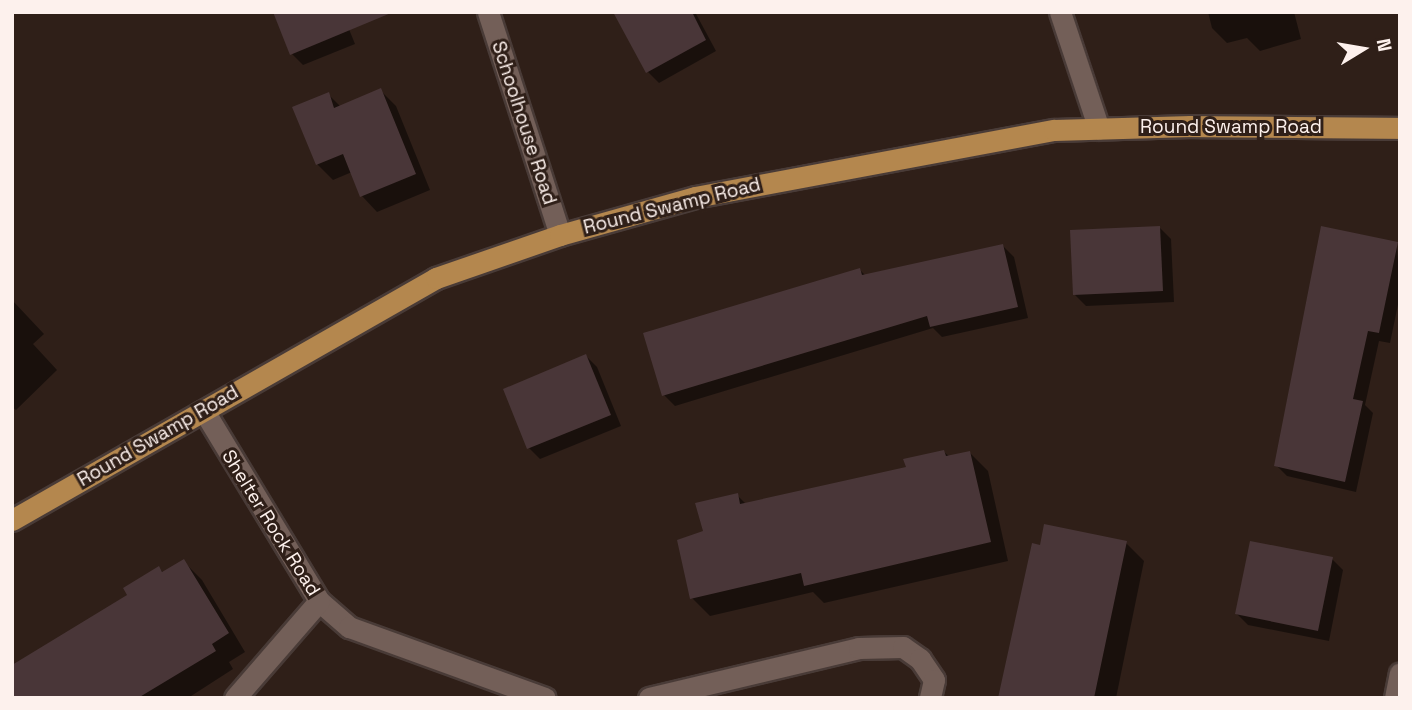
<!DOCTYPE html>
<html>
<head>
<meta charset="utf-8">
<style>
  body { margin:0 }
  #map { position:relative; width:1412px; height:710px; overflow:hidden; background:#2f1f18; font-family:"Space Grotesk",sans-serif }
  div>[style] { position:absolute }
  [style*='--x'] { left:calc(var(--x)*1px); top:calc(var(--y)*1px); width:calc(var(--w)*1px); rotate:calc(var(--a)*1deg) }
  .shadow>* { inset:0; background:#0007 }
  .building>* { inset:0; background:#493638 }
  .roads { filter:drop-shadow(2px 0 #493b37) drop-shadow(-2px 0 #493b37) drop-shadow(0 2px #493b37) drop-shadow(0 -2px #493b37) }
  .minor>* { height:21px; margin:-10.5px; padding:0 10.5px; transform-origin:10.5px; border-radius:10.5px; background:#735f58 }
  .major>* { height:21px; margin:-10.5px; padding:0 10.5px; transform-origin:10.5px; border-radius:10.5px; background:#b4874e }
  span { translate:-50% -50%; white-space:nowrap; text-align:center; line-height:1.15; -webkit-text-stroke:6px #2f1f18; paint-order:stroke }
  .street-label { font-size:19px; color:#fdf1ed }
  .frame { position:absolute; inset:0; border:14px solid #fdf1ed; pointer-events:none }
  .north { position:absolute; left:1328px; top:14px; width:70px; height:70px; -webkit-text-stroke:5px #2f1f18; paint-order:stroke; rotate:79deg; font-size:19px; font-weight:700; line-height:28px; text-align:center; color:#fdf1ed }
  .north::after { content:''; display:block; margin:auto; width:24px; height:32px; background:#fdf1ed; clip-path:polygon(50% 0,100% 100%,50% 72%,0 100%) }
</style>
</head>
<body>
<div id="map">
  <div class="shadow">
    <div style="clip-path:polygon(342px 12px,355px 44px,303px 65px,292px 54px)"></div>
    <div style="clip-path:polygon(615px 12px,695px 12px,716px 51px,659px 83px,648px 72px)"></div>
    <div style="clip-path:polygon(1208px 12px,1294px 12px,1301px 39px,1260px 51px,1247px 38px,1227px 43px,1212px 28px)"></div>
    <div style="clip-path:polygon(381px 91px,396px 106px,430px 190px,377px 212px,362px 196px,352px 172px,333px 180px,317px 164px,328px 94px,341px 107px)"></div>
    <div style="clip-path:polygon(1160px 228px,1171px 239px,1174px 302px,1086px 306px,1075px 295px)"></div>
    <div style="clip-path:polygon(1397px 244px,1400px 295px,1390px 343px,1379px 341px,1365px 405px,1373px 413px,1356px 492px,1287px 476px,1276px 465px)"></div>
    <div style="clip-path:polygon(1003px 246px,1014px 257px,1028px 318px,942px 337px,933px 328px,675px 406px,664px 395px,860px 270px,866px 276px)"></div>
    <div style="clip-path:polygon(12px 300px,44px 334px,33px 344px,57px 370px,16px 410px,12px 407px)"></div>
    <div style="clip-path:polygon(586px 356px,597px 367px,621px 426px,540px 459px,529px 448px)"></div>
    <div style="clip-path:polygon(944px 452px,950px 457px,970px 453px,988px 471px,1008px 561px,824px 603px,813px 592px,710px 616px,692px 598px,706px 532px,737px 495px,746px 504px,908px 468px)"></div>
    <div style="clip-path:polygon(1126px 543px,1144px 561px,1116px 698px,1000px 698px,1041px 547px)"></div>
    <div style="clip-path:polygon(1332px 559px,1343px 570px,1329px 641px,1248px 625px,1237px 614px)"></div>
    <div style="clip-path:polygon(183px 561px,202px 580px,245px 652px,229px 662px,233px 669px,188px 698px,12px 698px,158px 568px,164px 573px)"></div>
  </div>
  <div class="building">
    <div style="clip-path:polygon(273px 12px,391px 12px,391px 13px,290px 55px)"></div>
    <div style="clip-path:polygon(613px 12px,692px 12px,706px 40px,646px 73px)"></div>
    <div style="clip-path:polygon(381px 88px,416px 174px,360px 197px,343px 154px,316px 165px,292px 107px,329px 92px,334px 108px)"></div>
    <div style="clip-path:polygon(1160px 226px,1163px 291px,1073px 295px,1070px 230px)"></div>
    <div style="clip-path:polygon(1321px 226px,1398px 242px,1379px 333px,1368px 331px,1353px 399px,1363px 401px,1345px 482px,1274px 466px)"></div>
    <div style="clip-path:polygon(1003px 244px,1018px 307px,930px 327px,927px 316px,662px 396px,643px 333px,860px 268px,862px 275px)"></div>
    <div style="clip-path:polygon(586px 354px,611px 415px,527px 449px,503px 389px)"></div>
    <div style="clip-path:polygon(944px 450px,946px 456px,970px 451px,991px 542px,804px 586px,801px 573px,690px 599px,677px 540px,703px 531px,695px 503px,738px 493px,740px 504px,906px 467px,903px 459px)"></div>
    <div style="clip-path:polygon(1044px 524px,1127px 541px,1094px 698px,998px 698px,1032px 543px,1040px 545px)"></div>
    <div style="clip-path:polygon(1250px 541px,1333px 557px,1318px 631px,1235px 614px)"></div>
    <div style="clip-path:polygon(184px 559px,229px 633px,212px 644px,216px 651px,138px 698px,12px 698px,12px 665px,127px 595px,123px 588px,159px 566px,162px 572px)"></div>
  </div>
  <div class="roads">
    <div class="minor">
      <div style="--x:488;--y:12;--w:234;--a:72.1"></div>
      <div style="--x:1060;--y:12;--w:123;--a:71.6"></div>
      <div style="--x:204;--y:411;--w:222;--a:58.8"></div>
      <div style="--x:319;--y:601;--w:40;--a:41"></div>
      <div style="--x:349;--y:627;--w:208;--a:19.9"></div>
      <div style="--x:235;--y:698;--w:128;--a:-49.1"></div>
      <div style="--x:649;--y:698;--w:216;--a:-13.4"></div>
      <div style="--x:859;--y:648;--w:44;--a:-1.3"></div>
      <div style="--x:903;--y:647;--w:21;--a:35"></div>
      <div style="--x:920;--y:659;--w:25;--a:56"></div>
      <div style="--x:934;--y:680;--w:18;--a:103"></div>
      <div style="--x:1395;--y:698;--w:25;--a:-79"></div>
    </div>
    <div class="major">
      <div style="--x:12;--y:520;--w:488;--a:-29.7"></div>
      <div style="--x:436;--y:278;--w:131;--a:-19.1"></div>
      <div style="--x:560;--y:235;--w:140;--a:-15.7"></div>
      <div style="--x:695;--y:197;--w:365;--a:-10.6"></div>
      <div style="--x:1054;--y:130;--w:137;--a:-1.7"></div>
      <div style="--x:1191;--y:126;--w:209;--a:0.5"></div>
    </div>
  </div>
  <div class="street-label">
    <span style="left:524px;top:123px;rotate:72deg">Schoolhouse Road</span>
    <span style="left:1231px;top:127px">Round Swamp Road</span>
    <span style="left:672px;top:206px;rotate:-14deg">Round Swamp Road</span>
    <span style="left:158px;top:436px;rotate:-30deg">Round Swamp Road</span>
    <span style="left:271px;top:523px;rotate:58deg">Shelter Rock Road</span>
  </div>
  <div class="frame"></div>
  <div class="north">N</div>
</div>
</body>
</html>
